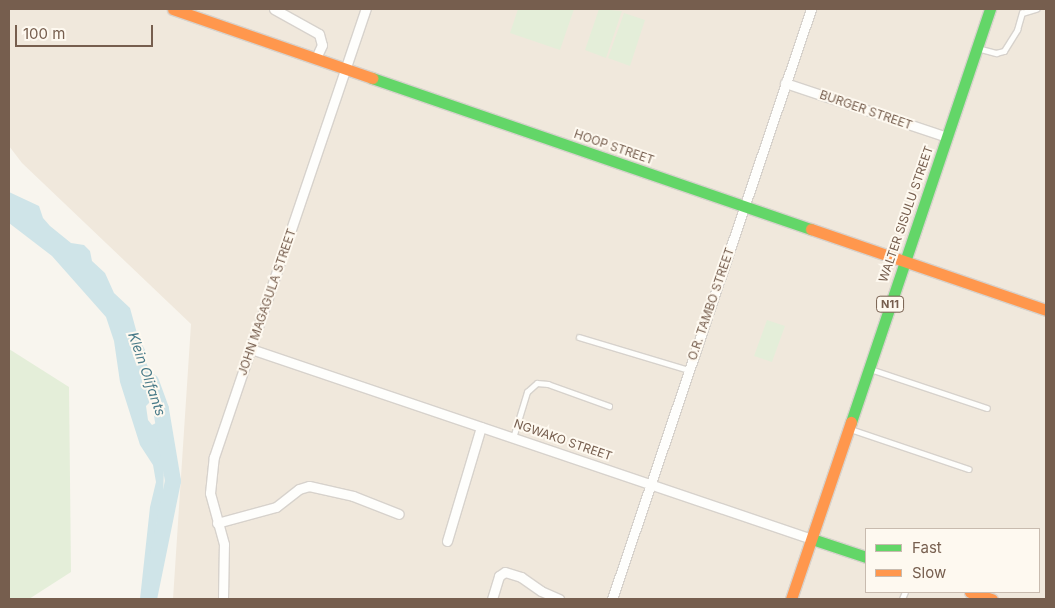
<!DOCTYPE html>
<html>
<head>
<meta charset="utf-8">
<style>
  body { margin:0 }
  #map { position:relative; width:1055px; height:608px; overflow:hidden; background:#f8f5ee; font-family:Inter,sans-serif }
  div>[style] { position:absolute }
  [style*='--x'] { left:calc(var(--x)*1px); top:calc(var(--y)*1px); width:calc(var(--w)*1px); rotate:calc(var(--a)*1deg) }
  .residential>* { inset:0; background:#f0e8dc }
  .green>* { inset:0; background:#e4eed9 }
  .water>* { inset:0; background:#cfe4e8 }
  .river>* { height:16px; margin:-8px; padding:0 8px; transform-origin:8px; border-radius:8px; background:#cfe4e8 }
  .roads { filter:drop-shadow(1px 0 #d7d2cc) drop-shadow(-1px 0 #d7d2cc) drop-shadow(0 1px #d7d2cc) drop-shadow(0 -1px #d7d2cc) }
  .lane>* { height:4.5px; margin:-2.25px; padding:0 2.25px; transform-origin:2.25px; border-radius:2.25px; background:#fefefc }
  .street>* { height:9px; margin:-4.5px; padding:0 4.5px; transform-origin:4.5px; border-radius:4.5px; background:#fefefc }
  .fast>* { height:11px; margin:-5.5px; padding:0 5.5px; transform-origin:5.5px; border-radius:5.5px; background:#63d668 }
  .slow>* { height:11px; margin:-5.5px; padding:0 5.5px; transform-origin:5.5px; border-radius:5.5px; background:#ff974d }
  span { translate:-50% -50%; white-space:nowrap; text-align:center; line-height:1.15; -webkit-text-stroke:4px #fef9f0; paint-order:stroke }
  .shield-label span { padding:1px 4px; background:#fef9f0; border:1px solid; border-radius:4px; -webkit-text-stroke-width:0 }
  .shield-label { font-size:11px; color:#765e4e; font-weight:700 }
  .street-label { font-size:12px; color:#765e4e }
  .water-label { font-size:14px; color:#487a88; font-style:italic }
  .frame { position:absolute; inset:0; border:10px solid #765e4e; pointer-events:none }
  .legend { position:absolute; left:865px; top:528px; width:175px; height:65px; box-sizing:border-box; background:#fef9f0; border:1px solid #c8bbaf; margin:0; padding:6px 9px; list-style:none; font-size:15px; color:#765e4e }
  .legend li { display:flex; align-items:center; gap:10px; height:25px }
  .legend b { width:25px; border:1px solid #c8bbaf }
  .scale { position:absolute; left:15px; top:25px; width:138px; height:22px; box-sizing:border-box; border:2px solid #765e4e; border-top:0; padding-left:6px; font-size:15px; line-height:18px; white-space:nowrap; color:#765e4e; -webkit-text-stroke:4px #fef9f0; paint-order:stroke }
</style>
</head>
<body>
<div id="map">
  <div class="residential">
    <div style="clip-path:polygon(evenodd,9px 9px,1046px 9px,1046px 599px,173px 599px,191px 324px,22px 163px,9px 146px,9px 9px,866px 529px,1039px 529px,1039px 592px,866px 592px,866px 529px)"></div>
  </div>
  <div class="green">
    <div style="clip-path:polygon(518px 9px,574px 9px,560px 50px,510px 33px)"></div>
    <div style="clip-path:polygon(599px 9px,622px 11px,606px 58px,585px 50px)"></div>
    <div style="clip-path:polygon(624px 13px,645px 20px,630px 66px,608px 58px)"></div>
    <div style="clip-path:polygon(767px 320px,785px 326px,772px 362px,754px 356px)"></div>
    <div style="clip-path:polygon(9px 349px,69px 387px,71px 572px,29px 599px,9px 599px)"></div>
  </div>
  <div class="water">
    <div style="clip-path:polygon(9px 192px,39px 206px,43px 218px,50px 226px,71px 243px,84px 245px,90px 251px,92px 261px,105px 273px,114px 293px,130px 308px,138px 337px,145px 350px,144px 358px,159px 391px,160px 398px,156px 404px,150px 402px,146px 406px,148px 420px,152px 425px,160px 421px,167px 428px,170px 444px,170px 453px,164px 465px,163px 502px,157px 522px,154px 545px,160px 580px,152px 599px,140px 599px,150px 507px,156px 482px,153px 465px,140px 445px,120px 382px,114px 341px,106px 317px,52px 256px,9px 223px)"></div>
  </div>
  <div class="river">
    <div style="--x:149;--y:599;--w:120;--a:-78.5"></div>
    <div style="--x:173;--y:481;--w:73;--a:-99.5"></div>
    <div style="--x:161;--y:409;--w:29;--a:-110"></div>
  </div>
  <div class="roads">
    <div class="lane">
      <div style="--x:981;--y:49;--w:16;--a:15"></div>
      <div style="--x:996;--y:53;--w:8;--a:-14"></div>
      <div style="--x:1004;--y:51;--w:25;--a:-58"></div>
      <div style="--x:1017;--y:30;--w:18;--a:-74"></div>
      <div style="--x:1022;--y:13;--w:15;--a:-16"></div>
      <div style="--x:579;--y:337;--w:115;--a:16.7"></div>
      <div style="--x:873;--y:370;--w:120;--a:18.4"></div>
      <div style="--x:853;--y:430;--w:122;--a:18.6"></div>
      <div style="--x:513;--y:438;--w:48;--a:-73.1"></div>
      <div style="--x:527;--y:392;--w:13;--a:-42"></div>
      <div style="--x:537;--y:383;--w:11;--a:5"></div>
      <div style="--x:548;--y:384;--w:65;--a:19.8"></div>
      <div style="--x:902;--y:599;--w:8;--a:-67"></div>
    </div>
    <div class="street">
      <div style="--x:274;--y:9;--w:51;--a:29.1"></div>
      <div style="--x:319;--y:34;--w:11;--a:75"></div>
      <div style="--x:322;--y:45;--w:14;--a:115"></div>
      <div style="--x:785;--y:83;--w:171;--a:18.4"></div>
      <div style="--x:251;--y:349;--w:592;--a:18.71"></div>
      <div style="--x:217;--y:523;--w:61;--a:-15.2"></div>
      <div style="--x:276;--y:507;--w:29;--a:-38"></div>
      <div style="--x:299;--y:489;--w:10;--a:-17"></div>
      <div style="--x:309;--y:486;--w:45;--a:12.8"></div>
      <div style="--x:353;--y:496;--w:49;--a:21.4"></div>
      <div style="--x:447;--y:541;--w:119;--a:-73.4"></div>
      <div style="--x:223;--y:599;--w:55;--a:-89"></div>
      <div style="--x:224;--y:544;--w:53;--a:-105.4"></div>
      <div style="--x:210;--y:493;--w:36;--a:-84"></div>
      <div style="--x:214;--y:457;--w:473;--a:-71.3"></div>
      <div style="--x:492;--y:599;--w:24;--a:-73"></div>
      <div style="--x:499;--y:576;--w:7;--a:-34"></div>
      <div style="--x:505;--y:572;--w:17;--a:17"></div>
      <div style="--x:521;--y:577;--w:24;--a:35"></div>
      <div style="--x:541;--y:591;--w:20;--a:24"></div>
      <div style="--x:612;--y:599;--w:623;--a:-71.36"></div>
    </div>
    <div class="fast">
      <div style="--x:372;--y:78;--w:464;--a:19"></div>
      <div style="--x:851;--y:422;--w:436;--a:-71.4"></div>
      <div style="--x:812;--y:539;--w:57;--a:18.4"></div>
    </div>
    <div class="slow">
      <div style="--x:173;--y:9;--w:211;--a:19.1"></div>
      <div style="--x:811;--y:229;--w:249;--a:19"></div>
      <div style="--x:970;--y:592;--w:23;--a:18"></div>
      <div style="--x:791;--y:599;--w:187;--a:-71.3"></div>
    </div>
  </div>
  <div class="shield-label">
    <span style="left:890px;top:304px">N11</span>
  </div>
  <div class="street-label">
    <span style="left:866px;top:110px;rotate:19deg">BURGER STREET</span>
    <span style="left:614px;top:147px;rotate:19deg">HOOP STREET</span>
    <span style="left:906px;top:214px;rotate:-71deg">WALTER SISULU STREET</span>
    <span style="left:267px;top:302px;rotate:-71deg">JOHN MAGAGULA STREET</span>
    <span style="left:711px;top:304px;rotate:-71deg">O.R. TAMBO STREET</span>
    <span style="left:563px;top:440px;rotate:19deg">NGWAKO STREET</span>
  </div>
  <div class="water-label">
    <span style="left:147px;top:374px;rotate:71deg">Klein Olifants</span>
  </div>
  <div class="frame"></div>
  <ul class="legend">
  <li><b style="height:6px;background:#63d668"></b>Fast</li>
  <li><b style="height:6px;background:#ff974d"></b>Slow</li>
  </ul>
  <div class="scale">100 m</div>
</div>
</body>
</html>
